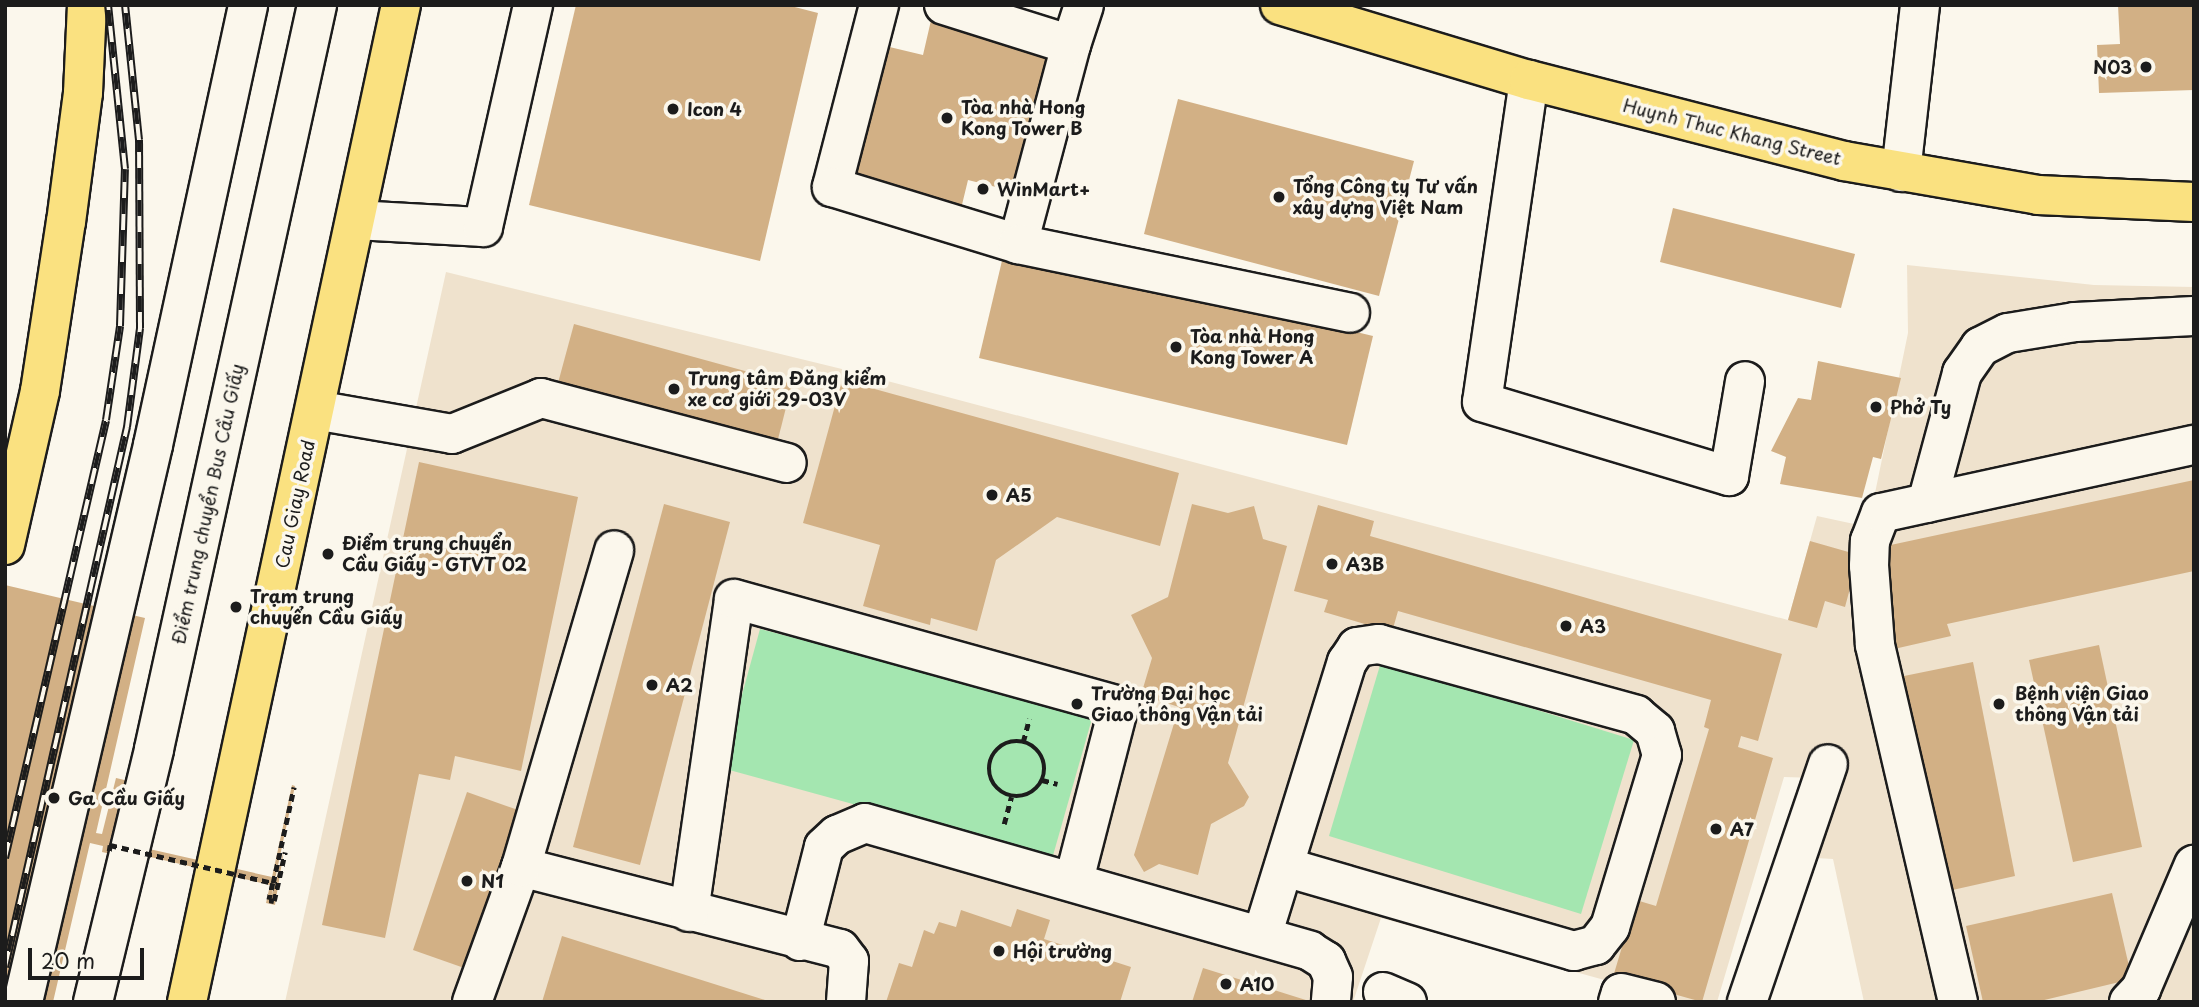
<!DOCTYPE html>
<html>
<head>
<meta charset="utf-8">
<style>
  body { margin:0 }
  #map { position:relative; width:2199px; height:1007px; overflow:hidden; background:#fbf7ec; font-family:"Playpen Sans",sans-serif }
  div>[style] { position:absolute }
  [style*='--x'] { left:calc(var(--x)*1px); top:calc(var(--y)*1px); width:calc(var(--w)*1px); rotate:calc(var(--a)*1deg) }
  .built>* { inset:0; background:#efe2cd }
  .green>* { inset:0; background:#a4e6b0 }
  .building>* { inset:0; background:#d2b085 }
  .path>* { height:4.5px; margin-top:-2.25px; transform-origin:0; background:repeating-linear-gradient(90deg,#1c1c1c 0 7px,transparent 0 12px) }
  .path>.ring { margin:-2.25px; padding:0; box-sizing:content-box; background:none; border:4.5px solid #1c1c1c; border-radius:50% }
  .roads { filter:drop-shadow(2px 0 #1c1c1c) drop-shadow(-2px 0 #1c1c1c) drop-shadow(0 2px #1c1c1c) drop-shadow(0 -2px #1c1c1c) }
  .minor>* { height:38px; margin:-19px; padding:0 19px; transform-origin:19px; border-radius:19px; background:#fbf7ec }
  .major>* { height:38px; margin:-19px; padding:0 19px; transform-origin:19px; border-radius:19px; background:#fae180 }
  .rail>* { height:8px; margin-top:-4px; transform-origin:0; background:repeating-linear-gradient(90deg,#fbf7ec 0 16px,#1c1c1c 0 32px); box-sizing:border-box; border-block:2px solid #1c1c1c }
  .path-bridge>* { height:4.5px; margin-top:-2.25px; transform-origin:0; background:repeating-linear-gradient(90deg,#1c1c1c 0 7px,transparent 0 12px) }
  .dots>* { width:19px; height:19px; translate:-50% -50%; box-sizing:border-box; border:4px solid #fbf7ec; border-radius:50% }
  span { translate:-50% -50%; white-space:nowrap; text-align:center; line-height:1.15; -webkit-text-stroke:7px #fbf7ec; paint-order:stroke }
  .poi-label { font-size:18px; color:#1c1c1c; font-weight:700 }
  .right { translate:-100% -50%; text-align:right }
  .left { translate:0 -50%; text-align:left }
  .street-label { font-size:18px; color:#1c1c1c }
  .frame { position:absolute; inset:0; border:7px solid #1c1c1c; pointer-events:none }
  .scale { position:absolute; left:28px; top:948px; width:116px; height:32px; box-sizing:border-box; border:4px solid #1c1c1c; border-top:0; padding-left:9px; font-size:21px; line-height:24px; white-space:nowrap; color:#1c1c1c; -webkit-text-stroke:5px #fbf7ec; paint-order:stroke }
</style>
</head>
<body>
<div id="map">
  <div class="built">
    <div style="clip-path:polygon(1907px 265px,2094px 285px,2194px 287px,2194px 1002px,1864px 1002px,1833px 859px,1816px 858px,1816px 778px,1784px 777px,1717px 1002px,1684px 1002px,1381px 918px,1353px 1002px,285px 1002px,446px 272px,846px 370px,1788px 620px,1817px 516px,1868px 527px,1908px 333px)"></div>
  </div>
  <div class="green">
    <div style="clip-path:polygon(760px 629px,1093px 715px,1052px 859px,722px 768px)"></div>
    <div style="clip-path:polygon(1381px 662px,1634px 740px,1581px 914px,1329px 836px)"></div>
  </div>
  <div class="building">
    <div style="clip-path:polygon(576px 5px,787px 5px,818px 13px,760px 261px,529px 205px)"></div>
    <div style="clip-path:polygon(2118px 5px,2194px 5px,2194px 90px,2099px 93px,2097px 45px,2120px 44px)"></div>
    <div style="clip-path:polygon(932px 16px,1053px 46px,1016px 192px,968px 180px,960px 213px,843px 183px,877px 44px,923px 55px)"></div>
    <div style="clip-path:polygon(1178px 99px,1414px 161px,1379px 296px,1144px 234px)"></div>
    <div style="clip-path:polygon(1673px 208px,1855px 254px,1841px 308px,1660px 262px)"></div>
    <div style="clip-path:polygon(1005px 248px,1373px 336px,1347px 445px,979px 358px)"></div>
    <div style="clip-path:polygon(574px 324px,792px 384px,774px 455px,555px 394px)"></div>
    <div style="clip-path:polygon(1818px 361px,1901px 378px,1881px 459px,1873px 457px,1862px 498px,1780px 484px,1786px 457px,1771px 451px,1798px 398px,1811px 400px)"></div>
    <div style="clip-path:polygon(842px 380px,1179px 473px,1160px 546px,1057px 517px,996px 560px,977px 631px,931px 618px,930px 625px,863px 606px,880px 545px,803px 523px)"></div>
    <div style="clip-path:polygon(419px 462px,578px 497px,521px 771px,455px 756px,450px 780px,419px 774px,385px 938px,322px 925px)"></div>
    <div style="clip-path:polygon(2194px 480px,2194px 571px,1947px 624px,1951px 636px,1894px 649px,1872px 549px)"></div>
    <div style="clip-path:polygon(664px 504px,730px 522px,640px 865px,573px 847px)"></div>
    <div style="clip-path:polygon(1192px 504px,1228px 513px,1254px 506px,1263px 539px,1287px 546px,1228px 763px,1249px 797px,1244px 806px,1211px 824px,1198px 875px,1159px 864px,1144px 872px,1134px 855px,1179px 707px,1141px 695px,1152px 658px,1131px 615px,1168px 597px)"></div>
    <div style="clip-path:polygon(1318px 505px,1374px 521px,1370px 536px,1782px 654px,1758px 741px,1741px 736px,1738px 747px,1773px 758px,1702px 1002px,1613px 977px,1636px 900px,1656px 906px,1709px 729px,1704px 727px,1711px 700px,1398px 611px,1392px 632px,1324px 612px,1328px 600px,1294px 591px)"></div>
    <div style="clip-path:polygon(1810px 541px,1859px 555px,1845px 607px,1825px 601px,1817px 628px,1788px 620px)"></div>
    <div style="clip-path:polygon(evenodd,5px 585px,145px 618px,96px 833px,102px 834px,116px 778px,137px 783px,123px 843px,272px 877px,292px 785px,295px 786px,271px 898px,284px 850px,275px 905px,266px 903px,270px 885px,112px 848px,111px 854px,102px 852px,103px 846px,90px 843px,53px 1002px,5px 1002px,5px 585px,120px 786px,130px 789px,125px 811px,115px 808px,120px 786px)"></div>
    <div style="clip-path:polygon(2099px 645px,2142px 847px,2073px 862px,2029px 660px)"></div>
    <div style="clip-path:polygon(1973px 662px,2015px 876px,1948px 891px,1904px 676px)"></div>
    <div style="clip-path:polygon(467px 792px,521px 811px,467px 969px,413px 950px)"></div>
    <div style="clip-path:polygon(2112px 893px,2132px 979px,2036px 1002px,1983px 1002px,1966px 926px)"></div>
    <div style="clip-path:polygon(1017px 909px,1050px 920px,1044px 939px,1131px 967px,1120px 1002px,886px 1002px,899px 963px,912px 967px,924px 930px,934px 934px,939px 922px,956px 927px,961px 910px,1011px 927px)"></div>
    <div style="clip-path:polygon(562px 936px,768px 1001px,768px 1002px,542px 1002px)"></div>
    <div style="clip-path:polygon(1203px 968px,1309px 1001px,1309px 1002px,1192px 1002px)"></div>
  </div>
  <div class="path">
    <div class="ring" style="left:989px;top:741px;width:51.5px;height:51.5px"></div>
    <div style="--x:1023;--y:742;--w:24;--a:-75"></div>
    <div style="--x:1042;--y:780;--w:16;--a:14"></div>
    <div style="--x:1004;--y:824;--w:28;--a:-75"></div>
    <div style="--x:273;--y:883;--w:98;--a:-77.7"></div>
    <div style="--x:269;--y:900;--w:5;--a:11"></div>
    <div style="--x:274;--y:901;--w:50;--a:-77.3"></div>
  </div>
  <div class="roads">
    <div class="minor">
      <div style="--x:879;--y:5;--w:188;--a:104.5"></div>
      <div style="--x:832;--y:187;--w:195;--a:17"></div>
      <div style="--x:1018;--y:244;--w:206;--a:-75.1"></div>
      <div style="--x:944;--y:5;--w:133;--a:17.5"></div>
      <div style="--x:1071;--y:45;--w:42;--a:-72"></div>
      <div style="--x:1529;--y:80;--w:325;--a:98.3"></div>
      <div style="--x:1482;--y:402;--w:258;--a:16.7"></div>
      <div style="--x:1729;--y:476;--w:96;--a:-80.4"></div>
      <div style="--x:1901;--y:172;--w:168;--a:-83.5"></div>
      <div style="--x:356;--y:220;--w:127;--a:3.2"></div>
      <div style="--x:483;--y:227;--w:228;--a:-77.3"></div>
      <div style="--x:1018;--y:244;--w:339;--a:11.7"></div>
      <div style="--x:315;--y:410;--w:139;--a:9.9"></div>
      <div style="--x:452;--y:434;--w:96;--a:-22"></div>
      <div style="--x:541;--y:398;--w:254;--a:14.8"></div>
      <div style="--x:1927;--y:503;--w:135;--a:-74.9"></div>
      <div style="--x:1962;--y:373;--w:32;--a:-55"></div>
      <div style="--x:1980;--y:347;--w:31;--a:-27"></div>
      <div style="--x:2008;--y:333;--w:68;--a:-9.3"></div>
      <div style="--x:2075;--y:322;--w:119;--a:-2.9"></div>
      <div style="--x:521;--y:867;--w:329;--a:14.4"></div>
      <div style="--x:840;--y:949;--w:15;--a:53"></div>
      <div style="--x:849;--y:961;--w:41;--a:94.2"></div>
      <div style="--x:689;--y:912;--w:316;--a:-81.8"></div>
      <div style="--x:734;--y:599;--w:400;--a:15.5"></div>
      <div style="--x:1119;--y:706;--w:180;--a:104.5"></div>
      <div style="--x:1262;--y:936;--w:287;--a:-72.8"></div>
      <div style="--x:1347;--y:662;--w:18;--a:-56"></div>
      <div style="--x:1357;--y:647;--w:22;--a:-8"></div>
      <div style="--x:1379;--y:644;--w:267;--a:15.4"></div>
      <div style="--x:1636;--y:715;--w:25;--a:40"></div>
      <div style="--x:1655;--y:731;--w:25;--a:74"></div>
      <div style="--x:1662;--y:755;--w:180;--a:106.8"></div>
      <div style="--x:1610;--y:927;--w:23;--a:128"></div>
      <div style="--x:1596;--y:945;--w:23;--a:165"></div>
      <div style="--x:1574;--y:951;--w:302;--a:-163.8"></div>
      <div style="--x:800;--y:941;--w:97;--a:-75.7"></div>
      <div style="--x:824;--y:847;--w:18;--a:-43"></div>
      <div style="--x:837;--y:835;--w:30;--a:-23"></div>
      <div style="--x:865;--y:823;--w:463;--a:16"></div>
      <div style="--x:1310;--y:951;--w:19;--a:32"></div>
      <div style="--x:1326;--y:961;--w:17;--a:66"></div>
      <div style="--x:1333;--y:977;--w:25;--a:95"></div>
      <div style="--x:1383;--y:992;--w:26;--a:23"></div>
      <div style="--x:23;--y:1002;--w:572;--a:-76.86"></div>
      <div style="--x:153;--y:445;--w:450;--a:-77.8"></div>
      <div style="--x:93;--y:1002;--w:260;--a:-76.4"></div>
      <div style="--x:154;--y:749;--w:762;--a:-77.64"></div>
      <div style="--x:472;--y:1002;--w:144;--a:-70.1"></div>
      <div style="--x:521;--y:867;--w:330;--a:-73.6"></div>
      <div style="--x:1618;--y:1002;--w:9;--a:-72"></div>
      <div style="--x:1621;--y:993;--w:36;--a:14"></div>
      <div style="--x:1747;--y:1002;--w:251;--a:-71.2"></div>
      <div style="--x:1958;--y:1002;--w:367;--a:-103.1"></div>
      <div style="--x:1875;--y:645;--w:79;--a:-94.3"></div>
      <div style="--x:1869;--y:566;--w:25;--a:-88"></div>
      <div style="--x:1870;--y:541;--w:30;--a:-69"></div>
      <div style="--x:1881;--y:513;--w:320;--a:-12.3"></div>
      <div style="--x:2129;--y:1002;--w:18;--a:-47"></div>
      <div style="--x:2141;--y:989;--w:135;--a:-66.9"></div>
    </div>
    <div class="major">
      <div style="--x:1280;--y:5;--w:260;--a:16.8"></div>
      <div style="--x:1529;--y:80;--w:325;--a:14.4"></div>
      <div style="--x:1844;--y:161;--w:197;--a:9.9"></div>
      <div style="--x:2038;--y:195;--w:156;--a:2.6"></div>
      <div style="--x:5;--y:545;--w:158;--a:-77.2"></div>
      <div style="--x:40;--y:391;--w:171;--a:-81.3"></div>
      <div style="--x:66;--y:222;--w:130;--a:-82.5"></div>
      <div style="--x:83;--y:93;--w:88;--a:-87.4"></div>
      <div style="--x:187;--y:1002;--w:1020;--a:-77.89"></div>
    </div>
  </div>
  <div class="rail">
    <div style="--x:5;--y:858;--w:449;--a:-77"></div>
    <div style="--x:106;--y:420;--w:95;--a:-81.5"></div>
    <div style="--x:120;--y:326;--w:157;--a:-88.2"></div>
    <div style="--x:125;--y:169;--w:165;--a:-95.9"></div>
    <div style="--x:5;--y:967;--w:554;--a:-77.27"></div>
    <div style="--x:127;--y:427;--w:100;--a:-82.5"></div>
    <div style="--x:140;--y:328;--w:188;--a:-90.3"></div>
    <div style="--x:139;--y:140;--w:136;--a:-95.9"></div>
  </div>
  <div class="path-bridge">
    <div style="--x:109;--y:851;--w:6;--a:-81"></div>
    <div style="--x:110;--y:845;--w:167;--a:13.1"></div>
    <div style="--x:273;--y:883;--w:17;--a:103"></div>
  </div>
  <div class="dots">
    <div style="left:2146px;top:67px;background:#1c1c1c"></div>
    <div style="left:673px;top:109px;background:#1c1c1c"></div>
    <div style="left:947px;top:118px;background:#1c1c1c"></div>
    <div style="left:983px;top:189px;background:#1c1c1c"></div>
    <div style="left:1279px;top:197px;background:#1c1c1c"></div>
    <div style="left:1176px;top:347px;background:#1c1c1c"></div>
    <div style="left:674px;top:389px;background:#1c1c1c"></div>
    <div style="left:1876px;top:407px;background:#1c1c1c"></div>
    <div style="left:992px;top:495px;background:#1c1c1c"></div>
    <div style="left:328px;top:554px;background:#1c1c1c"></div>
    <div style="left:1332px;top:564px;background:#1c1c1c"></div>
    <div style="left:236px;top:607px;background:#1c1c1c"></div>
    <div style="left:1566px;top:626px;background:#1c1c1c"></div>
    <div style="left:652px;top:685px;background:#1c1c1c"></div>
    <div style="left:1077px;top:704px;background:#1c1c1c"></div>
    <div style="left:1999px;top:704px;background:#1c1c1c"></div>
    <div style="left:54px;top:798px;background:#1c1c1c"></div>
    <div style="left:1716px;top:829px;background:#1c1c1c"></div>
    <div style="left:467px;top:881px;background:#1c1c1c"></div>
    <div style="left:999px;top:951px;background:#1c1c1c"></div>
    <div style="left:1226px;top:984px;background:#1c1c1c"></div>
  </div>
  <div class="poi-label">
    <span class="right" style="left:2132px;top:67px">N03</span>
    <span class="left" style="left:961px;top:118px">Tòa nhà Hong<br>Kong Tower B</span>
    <span class="left" style="left:687px;top:109px">Icon 4</span>
    <span class="left" style="left:1293px;top:197px">Tổng Công ty Tư vấn<br>xây dựng Việt Nam</span>
    <span class="left" style="left:997px;top:189px">WinMart+</span>
    <span class="left" style="left:1190px;top:347px">Tòa nhà Hong<br>Kong Tower A</span>
    <span class="left" style="left:688px;top:389px">Trung tâm Đăng kiểm<br>xe cơ giới 29-03V</span>
    <span class="left" style="left:1890px;top:407px">Phở Ty</span>
    <span class="left" style="left:1006px;top:495px">A5</span>
    <span class="left" style="left:342px;top:554px">Điểm trung chuyển<br>Cầu Giấy - GTVT 02</span>
    <span class="left" style="left:1346px;top:564px">A3B</span>
    <span class="left" style="left:250px;top:607px">Trạm trung<br>chuyển Cầu Giấy</span>
    <span class="left" style="left:1580px;top:626px">A3</span>
    <span class="left" style="left:666px;top:685px">A2</span>
    <span class="left" style="left:1091px;top:704px">Trường Đại học<br>Giao thông Vận tải</span>
    <span class="left" style="left:2015px;top:704px">Bệnh viện Giao<br>thông Vận tải</span>
    <span class="left" style="left:68px;top:798px">Ga Cầu Giấy</span>
    <span class="left" style="left:1730px;top:829px">A7</span>
    <span class="left" style="left:481px;top:881px">N1</span>
    <span class="left" style="left:1013px;top:951px">Hội trường</span>
    <span class="left" style="left:1240px;top:984px">A10</span>
  </div>
  <div class="street-label">
    <span style="left:1732px;top:132px;rotate:14deg">Huynh Thuc Khang Street</span>
    <span style="left:208px;top:504px;rotate:-78deg">Điểm trung chuyển Bus Cầu Giấy</span>
    <span style="left:295px;top:504px;rotate:-78deg">Cau Giay Road</span>
  </div>
  <div class="frame"></div>
  <div class="scale">20 m</div>
</div>
</body>
</html>
